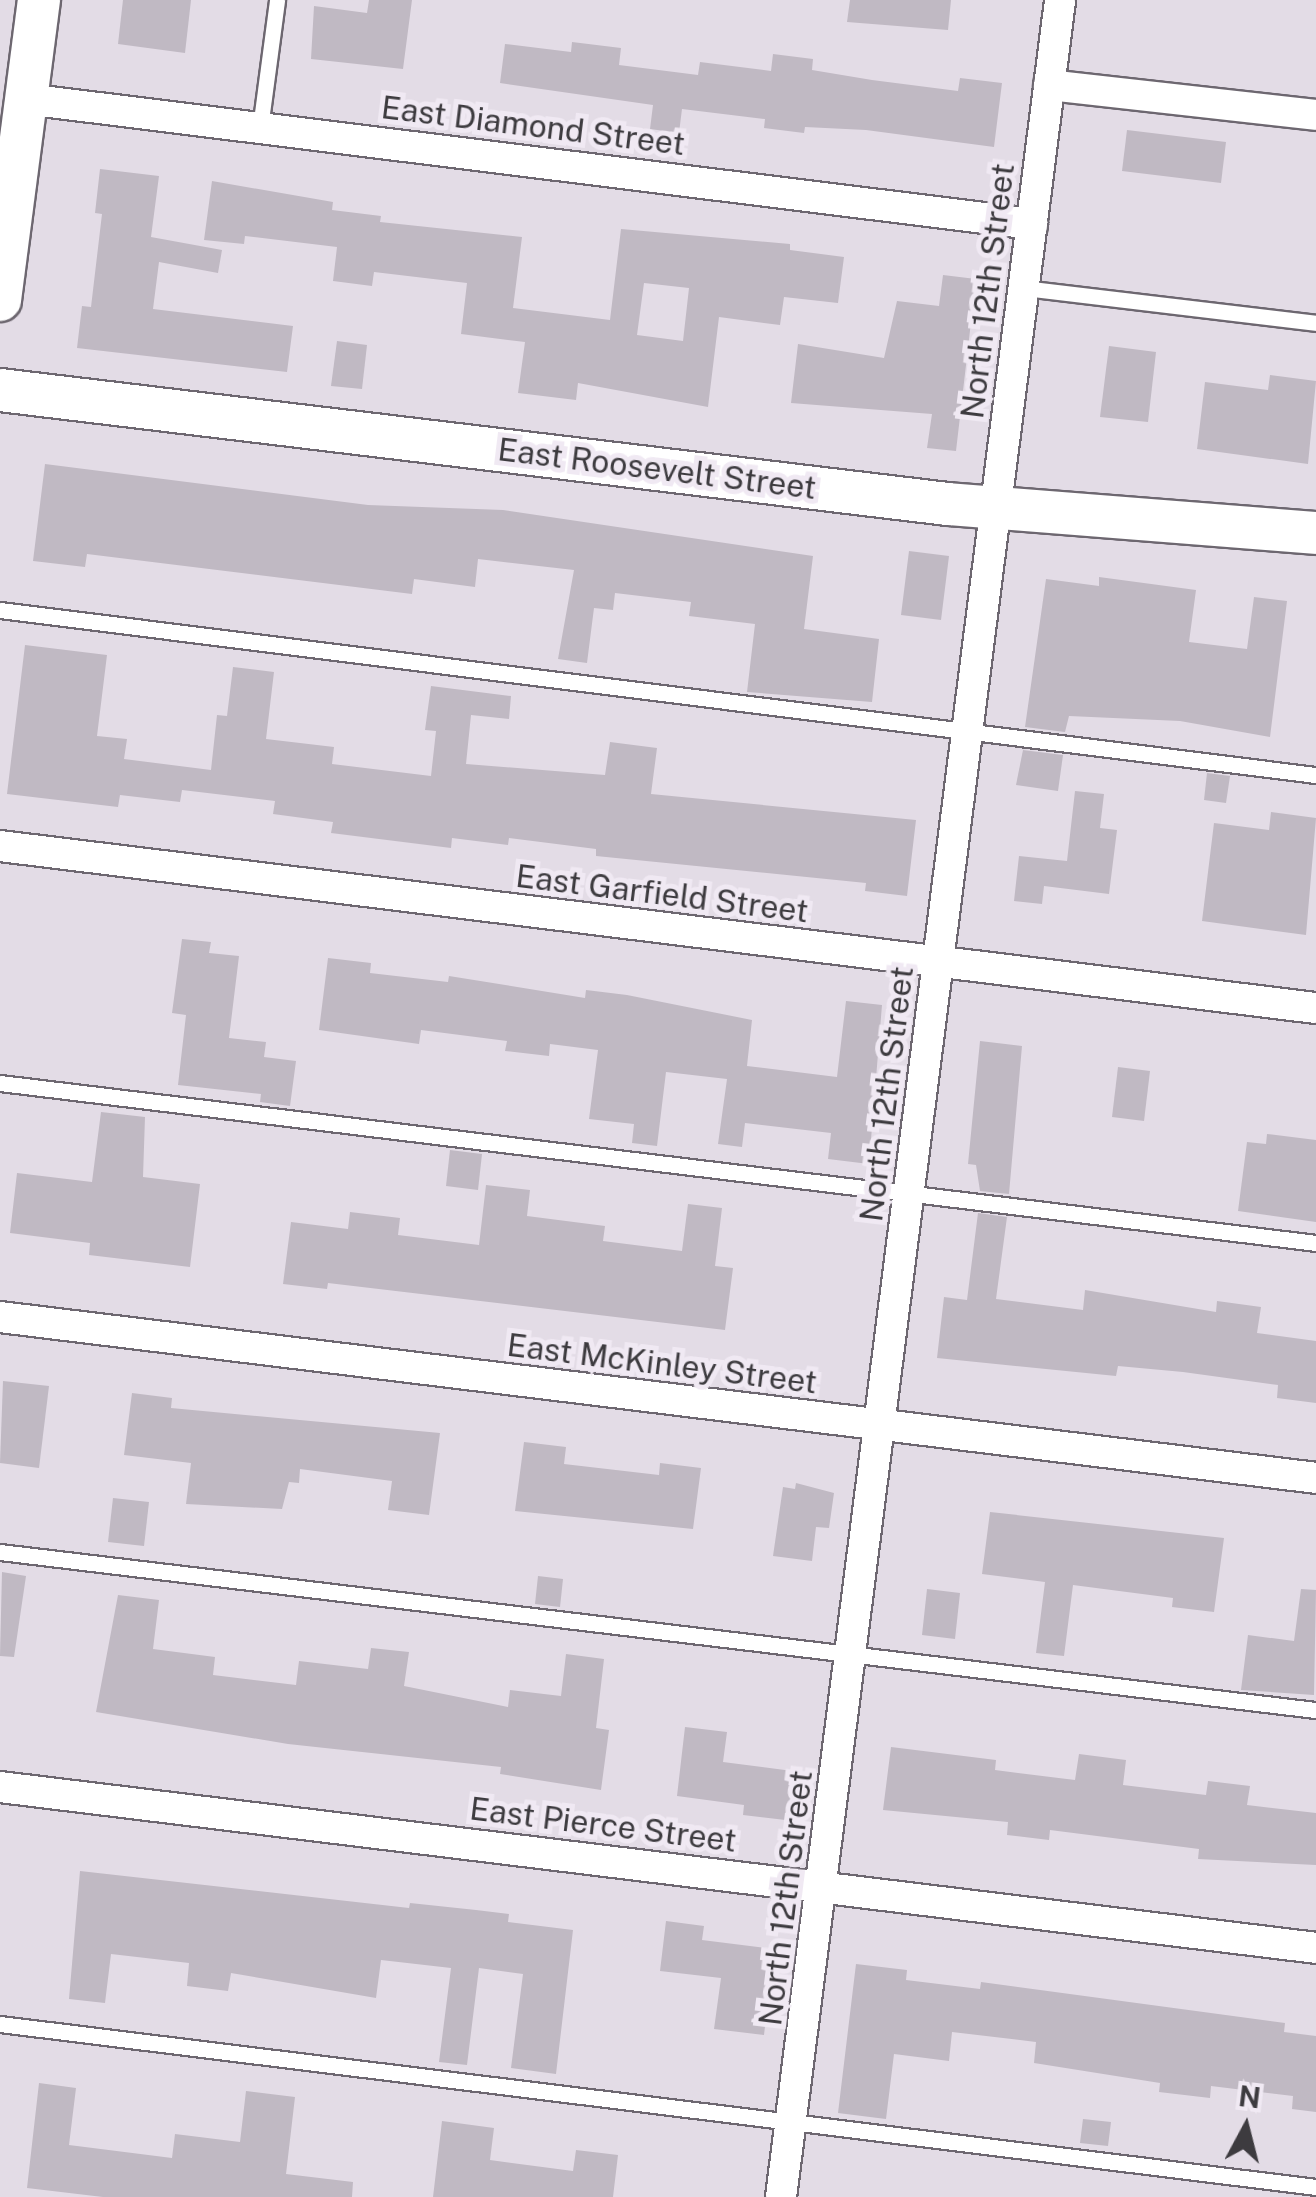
<!DOCTYPE html>
<html>
<head>
<meta charset="utf-8">
<style>
  body { margin:0 }
  #map { position:relative; width:1316px; height:2197px; overflow:hidden; background:#e3dce6; font-family:"Public Sans",sans-serif }
  div>[style] { position:absolute }
  [style*='--x'] { left:calc(var(--x)*1px); top:calc(var(--y)*1px); width:calc(var(--w)*1px); rotate:calc(var(--a)*1deg) }
  .building>* { inset:0; background:#c0b9c3 }
  .roads { filter:drop-shadow(2px 0 #6d6770) drop-shadow(-2px 0 #6d6770) drop-shadow(0 2px #6d6770) drop-shadow(0 -2px #6d6770) }
  .lane>* { height:15px; margin:-7.5px; padding:0 7.5px; transform-origin:7.5px; border-radius:7.5px; background:#fff }
  .street>* { height:30px; margin:-15px; padding:0 15px; transform-origin:15px; border-radius:15px; background:#fff }
  .secondary>* { height:42px; margin:-21px; padding:0 21px; transform-origin:21px; border-radius:21px; background:#fff }
  span { translate:-50% -50%; white-space:nowrap; text-align:center; line-height:1.15; -webkit-text-stroke:10px #f0e9f3; paint-order:stroke }
  .street-label { font-size:32px; color:#3d3b3f }
  .north { position:absolute; left:1196px; top:2077px; width:100px; height:100px; -webkit-text-stroke:8px #f0e9f3; paint-order:stroke; rotate:7deg; font-size:28px; font-weight:700; line-height:40px; text-align:center; color:#3d3b3f }
  .north::after { content:''; display:block; margin:auto; width:35px; height:45px; background:#3d3b3f; clip-path:polygon(50% 0,100% 100%,50% 72%,0 100%) }
</style>
</head>
<body>
<div id="map">
  <div class="building">
    <div style="clip-path:polygon(123px 0,191px 0,185px 53px,118px 44px)"></div>
    <div style="clip-path:polygon(369px 0,412px 0,403px 69px,311px 59px,314px 6px,367px 13px)"></div>
    <div style="clip-path:polygon(850px 0,951px 0,948px 30px,847px 22px)"></div>
    <div style="clip-path:polygon(572px 42px,621px 48px,619px 65px,698px 75px,700px 62px,771px 71px,773px 54px,813px 59px,812px 70px,872px 80px,958px 91px,960px 78px,1002px 83px,994px 147px,866px 130px,805px 127px,804px 133px,764px 128px,765px 119px,682px 109px,679px 133px,650px 129px,653px 105px,500px 83px,505px 44px,571px 52px)"></div>
    <div style="clip-path:polygon(1127px 130px,1226px 142px,1221px 183px,1122px 171px)"></div>
    <div style="clip-path:polygon(100px 169px,159px 176px,151px 237px,222px 250px,218px 273px,159px 262px,153px 309px,293px 326px,287px 372px,77px 348px,82px 306px,91px 307px,102px 214px,95px 213px)"></div>
    <div style="clip-path:polygon(evenodd,212px 181px,333px 202px,332px 210px,381px 216px,380px 222px,522px 237px,513px 308px,610px 320px,621px 229px,790px 244px,790px 250px,844px 257px,838px 303px,784px 297px,780px 325px,719px 317px,708px 407px,578px 383px,576px 400px,518px 393px,525px 342px,461px 334px,467px 283px,374px 272px,372px 286px,333px 281px,337px 247px,245px 236px,244px 244px,204px 240px,212px 181px,644px 283px,689px 288px,683px 341px,637px 335px,644px 283px)"></div>
    <div style="clip-path:polygon(943px 275px,976px 279px,956px 451px,927px 448px,932px 414px,791px 403px,798px 344px,884px 358px,897px 301px,939px 306px)"></div>
    <div style="clip-path:polygon(337px 341px,367px 345px,362px 389px,331px 386px)"></div>
    <div style="clip-path:polygon(1109px 346px,1156px 352px,1148px 422px,1100px 417px)"></div>
    <div style="clip-path:polygon(1270px 375px,1316px 381px,1308px 464px,1197px 449px,1205px 382px,1268px 390px)"></div>
    <div style="clip-path:polygon(45px 464px,368px 505px,503px 510px,813px 556px,804px 629px,879px 639px,872px 702px,747px 692px,755px 624px,689px 616px,691px 602px,615px 593px,613px 610px,594px 608px,587px 663px,558px 659px,574px 570px,478px 559px,475px 587px,414px 579px,412px 594px,87px 554px,85px 567px,33px 561px)"></div>
    <div style="clip-path:polygon(909px 551px,949px 556px,941px 620px,901px 615px)"></div>
    <div style="clip-path:polygon(1099px 577px,1196px 590px,1189px 642px,1247px 649px,1254px 597px,1287px 601px,1270px 737px,1180px 721px,1069px 716px,1065px 732px,1025px 727px,1046px 579px,1099px 586px)"></div>
    <div style="clip-path:polygon(25px 645px,107px 655px,97px 736px,127px 739px,124px 759px,211px 770px,217px 715px,227px 716px,233px 667px,274px 672px,266px 739px,334px 747px,332px 764px,431px 776px,436px 731px,425px 730px,431px 686px,511px 696px,509px 719px,471px 715px,466px 764px,605px 775px,610px 742px,657px 748px,651px 794px,916px 820px,907px 896px,865px 891px,866px 883px,596px 856px,596px 849px,509px 838px,508px 845px,452px 838px,451px 848px,331px 833px,333px 822px,273px 814px,275px 801px,182px 790px,180px 802px,120px 795px,118px 807px,7px 794px)"></div>
    <div style="clip-path:polygon(1023px 750px,1063px 755px,1058px 791px,1016px 785px)"></div>
    <div style="clip-path:polygon(1207px 773px,1230px 776px,1226px 803px,1204px 800px)"></div>
    <div style="clip-path:polygon(1075px 791px,1104px 794px,1100px 828px,1117px 830px,1109px 894px,1044px 886px,1042px 904px,1014px 901px,1019px 856px,1067px 861px)"></div>
    <div style="clip-path:polygon(1271px 812px,1316px 818px,1306px 935px,1202px 921px,1214px 823px,1269px 830px)"></div>
    <div style="clip-path:polygon(182px 939px,211px 942px,209px 953px,239px 956px,229px 1038px,266px 1042px,264px 1057px,296px 1061px,290px 1106px,260px 1102px,261px 1094px,178px 1085px,186px 1015px,172px 1013px)"></div>
    <div style="clip-path:polygon(328px 958px,371px 963px,370px 973px,448px 982px,449px 976px,585px 998px,586px 990px,627px 995px,752px 1020px,747px 1066px,837px 1077px,846px 1001px,882px 1005px,869px 1164px,828px 1159px,831px 1133px,745px 1123px,742px 1147px,718px 1144px,727px 1079px,666px 1072px,657px 1146px,632px 1143px,634px 1124px,589px 1119px,598px 1050px,550px 1044px,549px 1056px,505px 1051px,507px 1041px,421px 1030px,419px 1044px,319px 1030px)"></div>
    <div style="clip-path:polygon(980px 1041px,1022px 1046px,1009px 1194px,980px 1191px,976px 1165px,968px 1164px)"></div>
    <div style="clip-path:polygon(1118px 1067px,1150px 1071px,1144px 1121px,1112px 1117px)"></div>
    <div style="clip-path:polygon(101px 1112px,145px 1117px,143px 1177px,200px 1184px,190px 1267px,89px 1255px,90px 1243px,10px 1233px,17px 1173px,92px 1182px)"></div>
    <div style="clip-path:polygon(1267px 1134px,1316px 1140px,1316px 1222px,1238px 1211px,1247px 1142px,1266px 1144px)"></div>
    <div style="clip-path:polygon(450px 1150px,482px 1154px,478px 1190px,446px 1186px)"></div>
    <div style="clip-path:polygon(486px 1185px,530px 1190px,527px 1216px,605px 1226px,603px 1241px,682px 1251px,688px 1204px,722px 1208px,715px 1266px,733px 1268px,725px 1330px,328px 1283px,327px 1289px,283px 1284px,291px 1222px,348px 1229px,350px 1212px,400px 1218px,398px 1235px,479px 1245px)"></div>
    <div style="clip-path:polygon(978px 1213px,1007px 1217px,996px 1299px,1083px 1310px,1085px 1290px,1216px 1312px,1217px 1301px,1261px 1307px,1257px 1333px,1316px 1341px,1316px 1403px,1277px 1398px,1278px 1385px,1183px 1372px,1118px 1366px,1116px 1376px,937px 1358px,944px 1297px,967px 1300px)"></div>
    <div style="clip-path:polygon(3px 1381px,49px 1386px,39px 1468px,0 1463px)"></div>
    <div style="clip-path:polygon(132px 1393px,172px 1398px,171px 1408px,440px 1433px,429px 1515px,388px 1510px,392px 1481px,300px 1469px,299px 1483px,289px 1482px,282px 1509px,186px 1504px,191px 1463px,124px 1455px)"></div>
    <div style="clip-path:polygon(524px 1442px,566px 1447px,564px 1464px,659px 1475px,660px 1463px,701px 1468px,693px 1529px,515px 1511px)"></div>
    <div style="clip-path:polygon(796px 1483px,834px 1493px,829px 1528px,816px 1527px,812px 1561px,773px 1556px,783px 1487px,795px 1489px)"></div>
    <div style="clip-path:polygon(113px 1498px,149px 1502px,144px 1546px,108px 1542px)"></div>
    <div style="clip-path:polygon(990px 1512px,1224px 1538px,1214px 1612px,1172px 1607px,1173px 1598px,1073px 1585px,1064px 1656px,1036px 1653px,1045px 1582px,982px 1574px)"></div>
    <div style="clip-path:polygon(2px 1572px,26px 1576px,14px 1657px,0 1656px)"></div>
    <div style="clip-path:polygon(538px 1576px,563px 1579px,560px 1607px,535px 1604px)"></div>
    <div style="clip-path:polygon(927px 1589px,960px 1593px,955px 1639px,922px 1635px)"></div>
    <div style="clip-path:polygon(1301px 1589px,1316px 1590px,1314px 1695px,1241px 1690px,1248px 1635px,1294px 1641px)"></div>
    <div style="clip-path:polygon(118px 1595px,159px 1600px,153px 1649px,215px 1657px,213px 1675px,296px 1685px,299px 1661px,368px 1669px,371px 1648px,409px 1652px,404px 1686px,508px 1707px,510px 1690px,561px 1696px,566px 1654px,604px 1659px,596px 1728px,609px 1730px,601px 1790px,500px 1774px,501px 1767px,288px 1744px,96px 1712px)"></div>
    <div style="clip-path:polygon(685px 1727px,727px 1732px,723px 1762px,800px 1772px,794px 1821px,743px 1815px,744px 1805px,677px 1796px)"></div>
    <div style="clip-path:polygon(891px 1747px,996px 1760px,995px 1770px,1075px 1780px,1079px 1754px,1126px 1760px,1123px 1785px,1206px 1795px,1208px 1781px,1250px 1786px,1247px 1805px,1316px 1813px,1316px 1865px,1198px 1859px,1199px 1849px,1050px 1830px,1049px 1840px,1007px 1835px,1008px 1822px,883px 1810px)"></div>
    <div style="clip-path:polygon(80px 1871px,409px 1908px,410px 1903px,476px 1910px,509px 1914px,508px 1922px,573px 1930px,556px 2074px,511px 2068px,523px 1974px,479px 1968px,467px 2065px,439px 2062px,451px 1968px,381px 1960px,376px 1998px,231px 1973px,228px 1991px,187px 1986px,189px 1963px,111px 1954px,105px 2003px,69px 1999px)"></div>
    <div style="clip-path:polygon(666px 1921px,704px 1926px,702px 1940px,774px 1949px,764px 2035px,714px 2029px,721px 1978px,660px 1971px)"></div>
    <div style="clip-path:polygon(856px 1964px,907px 1970px,906px 1980px,980px 1989px,981px 1982px,1285px 2023px,1284px 2032px,1316px 2036px,1316px 2112px,1292px 2109px,1293px 2096px,1211px 2086px,1210px 2098px,1159px 2092px,1160px 2083px,1034px 2063px,1036px 2042px,952px 2032px,949px 2061px,894px 2054px,886px 2119px,838px 2113px)"></div>
    <div style="clip-path:polygon(39px 2083px,76px 2088px,69px 2145px,172px 2158px,175px 2134px,240px 2142px,246px 2091px,295px 2097px,286px 2174px,353px 2182px,352px 2197px,103px 2197px,27px 2188px)"></div>
    <div style="clip-path:polygon(1083px 2119px,1111px 2122px,1108px 2146px,1080px 2143px)"></div>
    <div style="clip-path:polygon(442px 2121px,494px 2128px,490px 2160px,573px 2171px,576px 2150px,618px 2155px,613px 2197px,433px 2197px)"></div>
  </div>
  <div class="roads">
    <div class="lane">
      <div style="--x:260;--y:128;--w:129;--a:-82.4"></div>
      <div style="--x:1024;--y:288;--w:294;--a:6.8"></div>
      <div style="--x:0;--y:610;--w:1326;--a:7.15"></div>
      <div style="--x:0;--y:1083;--w:1326;--a:6.93"></div>
      <div style="--x:0;--y:1552;--w:1325;--a:6.85"></div>
      <div style="--x:0;--y:2024;--w:1326;--a:7.06"></div>
    </div>
    <div class="street">
      <div style="--x:1049;--y:85;--w:269;--a:6.4"></div>
      <div style="--x:26;--y:99;--w:1014;--a:7.08"></div>
      <div style="--x:0;--y:846;--w:1326;--a:7.02"></div>
      <div style="--x:0;--y:1317;--w:1326;--a:6.97"></div>
      <div style="--x:0;--y:1787;--w:1326;--a:6.97"></div>
      <div style="--x:781;--y:2197;--w:2215;--a:-82.76"></div>
    </div>
    <div class="secondary">
      <div style="--x:0;--y:300;--w:303;--a:-82.6"></div>
      <div style="--x:0;--y:390;--w:955;--a:6.86"></div>
      <div style="--x:948;--y:504;--w:369;--a:4.5"></div>
    </div>
  </div>
  <div class="street-label">
    <span style="left:533px;top:126px;rotate:7deg">East Diamond Street</span>
    <span style="left:988px;top:291px;rotate:-83deg">North 12th Street</span>
    <span style="left:657px;top:469px;rotate:7deg">East Roosevelt Street</span>
    <span style="left:662px;top:894px;rotate:7deg">East Garfield Street</span>
    <span style="left:887px;top:1094px;rotate:-83deg">North 12th Street</span>
    <span style="left:662px;top:1364px;rotate:7deg">East McKinley Street</span>
    <span style="left:603px;top:1825px;rotate:7deg">East Pierce Street</span>
    <span style="left:786px;top:1898px;rotate:-83deg">North 12th Street</span>
  </div>
  <div class="north">N</div>
</div>
</body>
</html>
